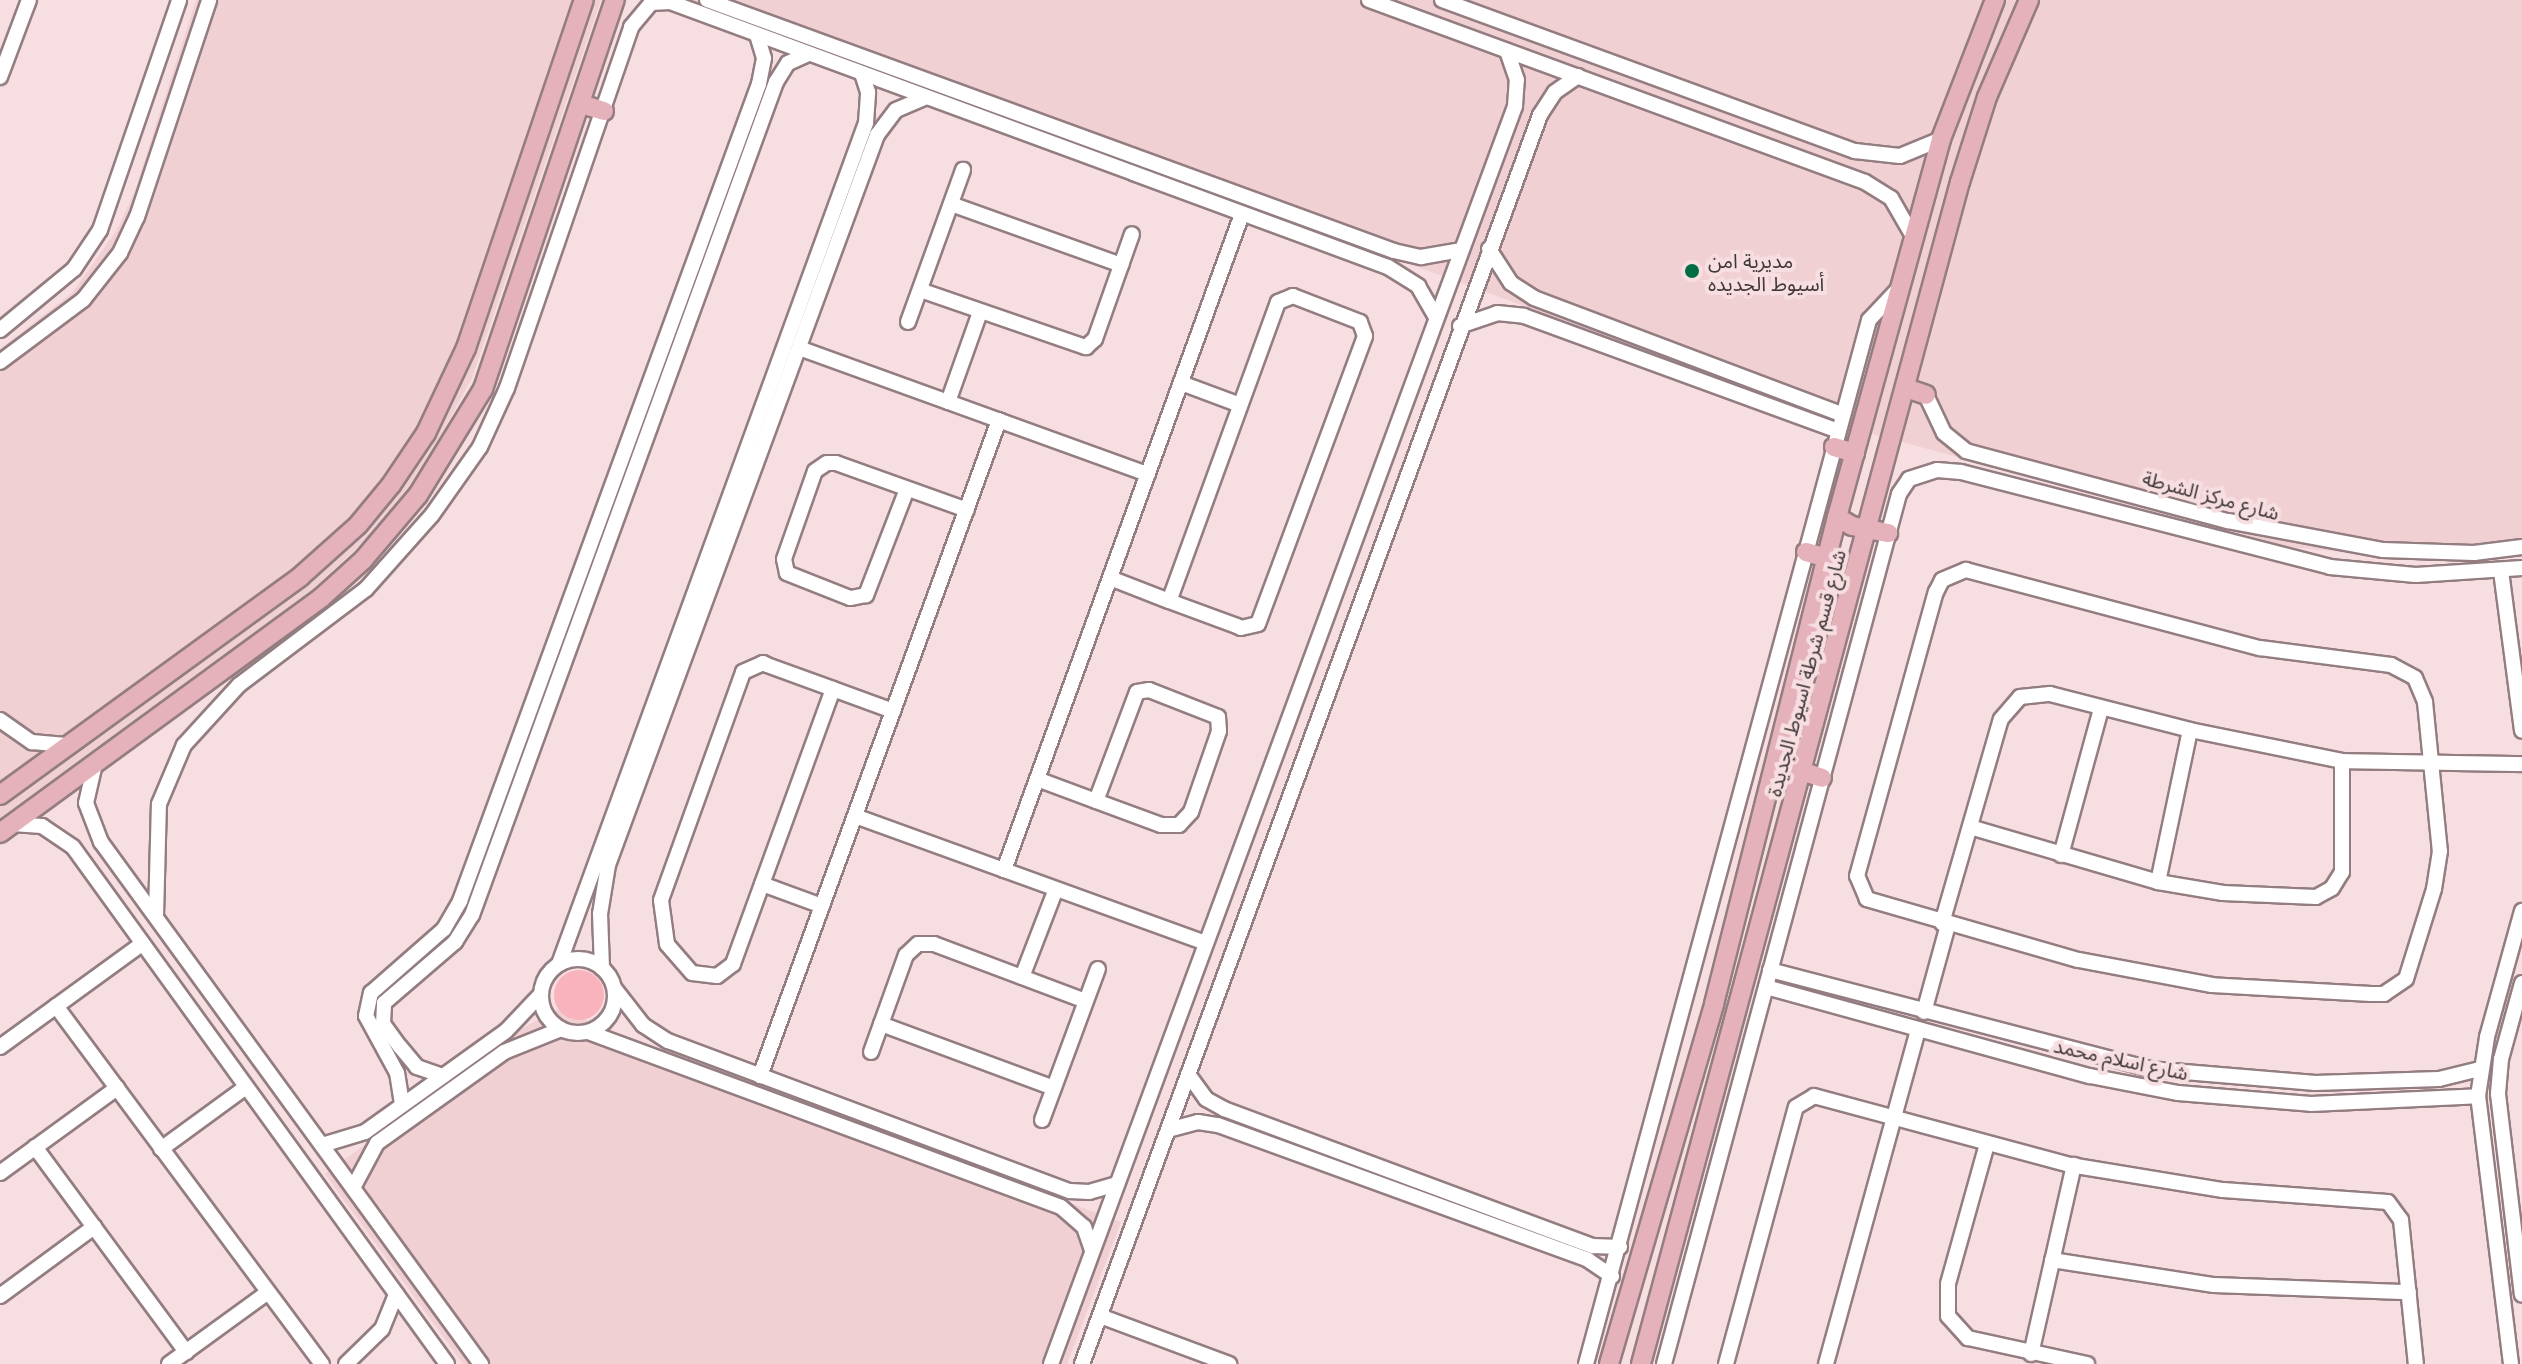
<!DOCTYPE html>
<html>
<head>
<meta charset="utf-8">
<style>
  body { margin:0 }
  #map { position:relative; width:2522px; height:1364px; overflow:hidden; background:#f7dee1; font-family:"Open Sans","Noto Sans Arabic",sans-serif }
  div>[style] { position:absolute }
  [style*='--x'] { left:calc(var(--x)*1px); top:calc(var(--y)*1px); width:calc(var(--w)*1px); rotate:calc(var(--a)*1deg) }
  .built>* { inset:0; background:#f1d0d4 }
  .green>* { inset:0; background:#f9b3bd }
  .round { border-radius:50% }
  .roads { filter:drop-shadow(2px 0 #937d80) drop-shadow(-2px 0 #937d80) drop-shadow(0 2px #937d80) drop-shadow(0 -2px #937d80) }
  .minor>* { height:14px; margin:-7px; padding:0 7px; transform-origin:7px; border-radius:7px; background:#fff }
  .minor>.ring { margin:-7px; padding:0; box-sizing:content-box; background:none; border:14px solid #fff; border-radius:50% }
  .major>* { height:18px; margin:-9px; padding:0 9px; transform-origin:9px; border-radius:9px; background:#e5b2bb }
  .dots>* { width:22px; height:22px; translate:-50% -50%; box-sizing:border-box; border:4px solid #f7dee1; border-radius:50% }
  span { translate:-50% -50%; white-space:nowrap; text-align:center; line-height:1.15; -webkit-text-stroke:8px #f7dee1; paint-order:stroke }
  .poi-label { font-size:20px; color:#403738 }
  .left { translate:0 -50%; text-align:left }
  .street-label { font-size:20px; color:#403738 }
</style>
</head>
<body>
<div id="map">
  <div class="built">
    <div style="clip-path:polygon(196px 0,601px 0,472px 378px,415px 482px,377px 529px,312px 590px,0 818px,0 349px,72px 293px,117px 230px,134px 193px)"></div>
    <div style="clip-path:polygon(689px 0,2522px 0,2522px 556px,2433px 561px,2290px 547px,1876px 435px)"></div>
    <div style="clip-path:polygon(571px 1002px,583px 1018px,604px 1030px,1121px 1222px,1067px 1364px,463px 1364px,325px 1174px,523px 1028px)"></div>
  </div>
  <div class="green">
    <div class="round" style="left:554px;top:970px;width:50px;height:50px"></div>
  </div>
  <div class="roads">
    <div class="minor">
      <div style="--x:707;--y:0;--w:731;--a:20.07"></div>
      <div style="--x:1394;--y:251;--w:28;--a:13"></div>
      <div style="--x:1421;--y:257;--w:40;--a:-10"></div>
      <div style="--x:1369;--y:0;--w:528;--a:20.15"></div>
      <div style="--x:1865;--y:182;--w:31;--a:32"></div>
      <div style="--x:1891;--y:198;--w:46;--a:60.1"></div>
      <div style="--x:1442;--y:0;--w:440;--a:20.1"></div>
      <div style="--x:1855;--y:151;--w:45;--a:6.3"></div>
      <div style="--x:1900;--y:156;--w:44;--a:-22.5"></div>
      <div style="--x:0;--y:77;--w:82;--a:-69.4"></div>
      <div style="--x:951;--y:204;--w:181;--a:19.7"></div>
      <div style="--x:1489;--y:249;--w:40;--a:57.1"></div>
      <div style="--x:1511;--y:283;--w:27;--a:33"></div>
      <div style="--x:1534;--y:298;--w:330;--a:20.7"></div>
      <div style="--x:920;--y:290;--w:176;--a:19"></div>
      <div style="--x:1086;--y:347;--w:12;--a:-42"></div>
      <div style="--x:1095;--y:339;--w:111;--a:-70.6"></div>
      <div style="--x:908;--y:322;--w:162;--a:-70.1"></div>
      <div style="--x:1460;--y:326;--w:39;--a:-19"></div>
      <div style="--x:1497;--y:313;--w:27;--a:6"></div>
      <div style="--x:1524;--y:316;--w:334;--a:20.1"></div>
      <div style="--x:0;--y:330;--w:96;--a:-39.5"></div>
      <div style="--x:74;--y:269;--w:47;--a:-56.3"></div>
      <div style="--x:100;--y:230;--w:243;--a:-71"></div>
      <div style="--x:799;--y:348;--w:371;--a:19.9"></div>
      <div style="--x:0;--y:362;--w:104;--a:-36.8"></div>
      <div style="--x:83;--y:300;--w:60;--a:-51.8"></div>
      <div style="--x:120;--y:253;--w:40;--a:-65"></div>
      <div style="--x:137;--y:217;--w:229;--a:-71.6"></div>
      <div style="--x:1181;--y:383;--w:63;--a:20.4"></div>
      <div style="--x:1926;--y:395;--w:42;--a:64.7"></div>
      <div style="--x:1944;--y:433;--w:28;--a:39"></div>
      <div style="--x:1966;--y:451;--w:271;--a:15"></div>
      <div style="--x:2228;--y:521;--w:158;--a:10.6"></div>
      <div style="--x:2383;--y:550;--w:91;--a:1.9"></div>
      <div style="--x:2474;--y:553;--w:48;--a:-7.1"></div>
      <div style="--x:948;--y:402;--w:96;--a:-70.4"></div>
      <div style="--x:907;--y:489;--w:114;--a:111.1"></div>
      <div style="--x:866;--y:595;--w:16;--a:169"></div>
      <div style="--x:850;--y:598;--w:68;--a:-158.4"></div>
      <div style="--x:787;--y:573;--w:14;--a:-102"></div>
      <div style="--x:784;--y:559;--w:93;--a:-70.6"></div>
      <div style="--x:815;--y:471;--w:14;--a:-34"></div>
      <div style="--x:827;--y:463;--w:9;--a:0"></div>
      <div style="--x:836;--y:463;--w:139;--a:19.7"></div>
      <div style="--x:1966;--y:570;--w:304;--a:14.9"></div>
      <div style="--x:2260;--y:648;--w:132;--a:7.4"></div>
      <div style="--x:2391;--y:665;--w:27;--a:28"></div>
      <div style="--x:2415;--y:678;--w:26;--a:67"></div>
      <div style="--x:2425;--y:702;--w:150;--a:84.3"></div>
      <div style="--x:2440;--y:851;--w:38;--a:99"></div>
      <div style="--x:2434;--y:889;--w:94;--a:107.3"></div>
      <div style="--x:2406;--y:979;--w:27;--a:146"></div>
      <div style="--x:2384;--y:994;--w:13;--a:180"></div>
      <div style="--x:2371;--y:994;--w:159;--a:-176.8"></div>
      <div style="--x:2212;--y:985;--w:136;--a:-169.4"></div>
      <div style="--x:2078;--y:960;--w:220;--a:-163.9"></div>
      <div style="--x:1867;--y:899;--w:25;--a:-113"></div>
      <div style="--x:1857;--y:876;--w:295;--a:-74.5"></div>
      <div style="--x:1936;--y:592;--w:13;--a:-63"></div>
      <div style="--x:1942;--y:580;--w:26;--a:-23"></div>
      <div style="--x:2501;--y:571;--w:161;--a:82.5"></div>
      <div style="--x:1110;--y:578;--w:63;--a:21.3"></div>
      <div style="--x:1169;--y:601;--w:72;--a:20.2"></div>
      <div style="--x:1237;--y:626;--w:4;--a:27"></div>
      <div style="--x:1241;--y:628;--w:17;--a:-13"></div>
      <div style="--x:1258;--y:624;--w:307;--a:-69.6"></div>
      <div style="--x:1365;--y:336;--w:15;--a:-110"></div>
      <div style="--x:1360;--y:322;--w:72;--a:-158.8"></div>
      <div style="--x:1293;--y:296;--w:16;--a:158"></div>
      <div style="--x:1278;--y:302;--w:318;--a:110"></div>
      <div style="--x:833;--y:689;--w:293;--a:110"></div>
      <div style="--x:733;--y:964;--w:20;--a:143"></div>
      <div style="--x:717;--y:976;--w:25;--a:-173"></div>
      <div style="--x:692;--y:973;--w:38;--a:-131"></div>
      <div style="--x:667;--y:944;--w:44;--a:-97.8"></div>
      <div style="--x:661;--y:900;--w:242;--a:-70.2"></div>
      <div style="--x:743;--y:672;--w:22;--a:-24"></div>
      <div style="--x:763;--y:663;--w:4;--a:27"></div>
      <div style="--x:767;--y:665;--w:70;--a:20"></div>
      <div style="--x:833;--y:689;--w:64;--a:20.1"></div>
      <div style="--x:0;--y:720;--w:39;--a:35"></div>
      <div style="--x:32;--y:742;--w:37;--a:5"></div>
      <div style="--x:95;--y:764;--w:40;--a:103"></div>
      <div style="--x:86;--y:803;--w:42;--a:69"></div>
      <div style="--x:101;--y:842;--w:646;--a:53.95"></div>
      <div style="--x:1037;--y:779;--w:63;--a:20.4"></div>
      <div style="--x:1096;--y:801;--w:69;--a:20.3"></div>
      <div style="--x:1161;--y:825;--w:18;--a:0"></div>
      <div style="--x:1179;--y:825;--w:18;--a:-47"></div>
      <div style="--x:1191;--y:812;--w:86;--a:-70.9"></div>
      <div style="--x:1219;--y:731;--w:14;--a:-94"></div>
      <div style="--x:1218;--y:717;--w:74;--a:-158.6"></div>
      <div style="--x:1149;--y:690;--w:12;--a:171"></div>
      <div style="--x:1137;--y:692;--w:116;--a:110.6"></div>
      <div style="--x:855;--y:816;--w:373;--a:19.9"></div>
      <div style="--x:12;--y:824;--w:30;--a:4"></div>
      <div style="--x:42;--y:826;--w:37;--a:34"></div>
      <div style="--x:73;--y:847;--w:638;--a:54.12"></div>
      <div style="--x:1970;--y:827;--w:196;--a:16.3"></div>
      <div style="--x:2158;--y:882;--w:66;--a:9.6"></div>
      <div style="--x:2223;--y:893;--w:93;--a:2.5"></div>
      <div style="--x:2316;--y:897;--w:18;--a:-29"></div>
      <div style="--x:2332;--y:888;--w:19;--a:-58"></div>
      <div style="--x:2342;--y:872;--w:111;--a:-90"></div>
      <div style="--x:2061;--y:855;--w:151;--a:-74.7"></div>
      <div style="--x:1004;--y:870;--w:698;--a:-70.06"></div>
      <div style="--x:2158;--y:882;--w:155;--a:-78.1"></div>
      <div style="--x:762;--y:884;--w:64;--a:20.1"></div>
      <div style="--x:156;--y:916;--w:112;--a:-88.5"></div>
      <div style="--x:159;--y:804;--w:64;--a:-67"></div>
      <div style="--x:184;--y:745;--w:81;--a:-47.5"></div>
      <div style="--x:239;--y:685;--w:159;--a:-37.1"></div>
      <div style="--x:366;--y:589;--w:99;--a:-48.3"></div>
      <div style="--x:432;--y:515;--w:83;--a:-54.8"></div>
      <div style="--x:480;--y:447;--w:65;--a:-65.4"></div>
      <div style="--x:507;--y:388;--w:382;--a:-71"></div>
      <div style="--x:631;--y:27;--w:31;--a:-50"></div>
      <div style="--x:651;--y:3;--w:19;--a:-3"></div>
      <div style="--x:670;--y:2;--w:765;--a:20.26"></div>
      <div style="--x:1388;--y:267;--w:36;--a:32"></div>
      <div style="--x:1418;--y:286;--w:36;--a:60"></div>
      <div style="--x:1942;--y:923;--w:212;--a:-73.9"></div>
      <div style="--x:2001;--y:719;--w:29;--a:-49"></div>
      <div style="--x:2020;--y:697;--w:30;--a:-6"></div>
      <div style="--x:2050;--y:694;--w:145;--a:14.4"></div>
      <div style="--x:2190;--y:730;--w:155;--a:11.5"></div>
      <div style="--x:2342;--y:761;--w:180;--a:1"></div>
      <div class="ring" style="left:541px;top:959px;width:60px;height:60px"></div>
      <div style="--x:559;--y:964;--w:895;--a:-69.95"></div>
      <div style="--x:866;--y:123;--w:31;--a:-86"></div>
      <div style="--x:868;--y:92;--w:19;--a:-108"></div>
      <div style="--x:602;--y:968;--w:54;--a:-92.1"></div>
      <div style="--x:600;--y:914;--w:50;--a:-80.7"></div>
      <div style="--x:608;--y:865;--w:778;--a:-69.77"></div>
      <div style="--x:877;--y:135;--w:31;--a:-53"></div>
      <div style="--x:896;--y:110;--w:33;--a:-23"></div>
      <div style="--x:1770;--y:970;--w:392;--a:14.6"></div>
      <div style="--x:2149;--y:1069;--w:167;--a:4.8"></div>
      <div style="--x:2315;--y:1083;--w:124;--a:-1.8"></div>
      <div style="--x:2439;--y:1079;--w:42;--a:-13.7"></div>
      <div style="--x:1022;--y:977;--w:94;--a:-68.9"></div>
      <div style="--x:2522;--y:983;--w:79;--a:105.4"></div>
      <div style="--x:2501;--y:1059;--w:35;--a:95"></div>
      <div style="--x:2498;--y:1094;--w:202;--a:83.2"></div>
      <div style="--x:1766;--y:987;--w:336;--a:15.4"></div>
      <div style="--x:2090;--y:1076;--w:90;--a:10.9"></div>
      <div style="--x:2178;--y:1093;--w:133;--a:4.7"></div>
      <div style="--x:2311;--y:1104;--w:167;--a:-2.7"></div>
      <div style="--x:615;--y:989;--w:46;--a:52.1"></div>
      <div style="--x:643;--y:1025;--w:30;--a:33"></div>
      <div style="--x:668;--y:1041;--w:429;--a:20.5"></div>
      <div style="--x:1070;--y:1191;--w:19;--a:3"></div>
      <div style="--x:1089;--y:1192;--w:29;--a:-16"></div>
      <div style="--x:56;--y:1006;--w:446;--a:53.4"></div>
      <div style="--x:1924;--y:1012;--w:90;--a:-74.6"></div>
      <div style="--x:881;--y:1024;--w:184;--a:20.3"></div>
      <div style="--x:588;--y:1032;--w:504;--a:20.3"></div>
      <div style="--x:1061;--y:1207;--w:30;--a:41"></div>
      <div style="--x:1084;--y:1227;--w:24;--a:71"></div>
      <div style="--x:0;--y:1047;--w:175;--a:-36"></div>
      <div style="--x:871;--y:1052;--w:103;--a:-70.2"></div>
      <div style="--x:906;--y:955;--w:16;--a:-43"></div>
      <div style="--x:918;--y:944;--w:16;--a:0"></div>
      <div style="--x:934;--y:944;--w:162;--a:20.6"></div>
      <div style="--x:1188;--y:1074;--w:31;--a:54"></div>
      <div style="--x:1206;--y:1099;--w:21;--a:29"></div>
      <div style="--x:1224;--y:1109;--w:394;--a:20.4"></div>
      <div style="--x:1593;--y:1246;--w:27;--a:2"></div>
      <div style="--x:443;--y:1076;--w:28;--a:-161"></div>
      <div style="--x:417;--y:1067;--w:26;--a:-130"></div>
      <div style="--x:400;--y:1047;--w:29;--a:-126"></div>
      <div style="--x:383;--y:1024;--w:21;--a:-87"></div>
      <div style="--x:384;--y:1003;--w:94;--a:-40.7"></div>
      <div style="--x:455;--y:942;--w:32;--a:-58"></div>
      <div style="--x:472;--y:915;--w:887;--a:-69.95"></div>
      <div style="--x:776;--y:82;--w:22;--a:-58"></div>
      <div style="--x:788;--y:63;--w:22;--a:-24"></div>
      <div style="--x:760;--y:1076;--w:698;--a:-69.98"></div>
      <div style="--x:402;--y:1104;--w:31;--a:-99"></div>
      <div style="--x:397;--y:1073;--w:65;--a:-118.5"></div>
      <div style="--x:366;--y:1016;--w:24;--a:-78"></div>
      <div style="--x:371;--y:993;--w:97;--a:-41.2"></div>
      <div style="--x:444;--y:929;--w:32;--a:-60"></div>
      <div style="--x:460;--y:901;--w:870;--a:-69.9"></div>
      <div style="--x:759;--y:84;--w:26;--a:-79"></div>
      <div style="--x:764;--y:58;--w:24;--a:-107"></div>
      <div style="--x:1042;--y:1120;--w:161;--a:-69.7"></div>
      <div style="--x:1168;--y:1130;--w:31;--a:-15"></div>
      <div style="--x:1198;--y:1122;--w:20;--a:9"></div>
      <div style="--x:1218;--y:1125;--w:394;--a:20"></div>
      <div style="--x:1588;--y:1260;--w:29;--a:34"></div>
      <div style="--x:1987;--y:1144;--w:145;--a:105.6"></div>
      <div style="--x:1948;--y:1284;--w:32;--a:90"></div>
      <div style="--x:1948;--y:1316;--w:30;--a:48"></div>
      <div style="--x:1968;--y:1338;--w:122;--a:12.3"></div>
      <div style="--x:322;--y:1145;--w:45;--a:-16.8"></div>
      <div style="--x:365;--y:1132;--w:173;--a:-35.6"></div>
      <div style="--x:506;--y:1031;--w:51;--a:-46.6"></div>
      <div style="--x:35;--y:1147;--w:255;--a:53.6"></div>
      <div style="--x:161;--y:1149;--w:105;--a:-36.1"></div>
      <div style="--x:0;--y:1173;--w:145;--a:-36"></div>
      <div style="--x:353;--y:1188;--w:51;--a:-61.9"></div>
      <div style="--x:377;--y:1143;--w:156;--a:-35.6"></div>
      <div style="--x:504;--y:1052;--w:61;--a:-22"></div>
      <div style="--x:2052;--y:1260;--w:164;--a:8.8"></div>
      <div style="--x:2214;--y:1285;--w:195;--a:2.1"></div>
      <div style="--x:0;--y:1296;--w:117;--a:-36.3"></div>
      <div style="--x:1100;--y:1316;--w:138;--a:20.4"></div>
      <div style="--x:2031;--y:1354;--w:194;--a:-77.2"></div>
      <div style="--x:169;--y:1364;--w:122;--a:-36"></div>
      <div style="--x:346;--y:1364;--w:50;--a:-44.2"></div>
      <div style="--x:382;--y:1329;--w:38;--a:-68"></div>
      <div style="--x:1051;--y:1364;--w:1341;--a:-69.75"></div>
      <div style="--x:1515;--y:106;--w:26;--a:-86"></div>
      <div style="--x:1517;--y:80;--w:31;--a:-109"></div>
      <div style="--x:1082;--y:1364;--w:1330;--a:-69.86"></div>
      <div style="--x:1540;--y:115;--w:27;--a:-57"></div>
      <div style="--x:1555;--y:92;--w:28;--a:-35"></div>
      <div style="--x:1586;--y:1364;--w:1082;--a:-74.83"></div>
      <div style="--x:1869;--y:320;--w:47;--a:-46.7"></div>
      <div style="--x:1664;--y:1364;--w:901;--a:-74.88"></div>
      <div style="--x:1899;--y:494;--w:18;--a:-56"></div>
      <div style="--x:1909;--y:479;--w:29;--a:-18"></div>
      <div style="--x:1937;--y:470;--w:24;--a:5"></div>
      <div style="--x:1961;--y:472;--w:381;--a:14.4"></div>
      <div style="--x:2330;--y:567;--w:86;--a:5.3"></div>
      <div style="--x:2416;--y:575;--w:106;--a:-3.8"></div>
      <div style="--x:1726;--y:1364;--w:266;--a:-74.8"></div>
      <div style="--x:1796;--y:1107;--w:21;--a:-31"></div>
      <div style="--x:1814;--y:1096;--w:265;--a:15.1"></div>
      <div style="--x:2070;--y:1165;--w:155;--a:9.3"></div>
      <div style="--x:2223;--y:1190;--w:165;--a:4.2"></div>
      <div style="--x:2388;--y:1202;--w:22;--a:54"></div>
      <div style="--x:2401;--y:1220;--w:145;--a:84.1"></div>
      <div style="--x:1826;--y:1364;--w:347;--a:-74.6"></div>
      <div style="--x:2511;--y:1364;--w:270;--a:-97"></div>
      <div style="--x:2478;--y:1096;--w:60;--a:-81.3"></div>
      <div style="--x:2487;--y:1037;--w:131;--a:-74.5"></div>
    </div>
    <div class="major">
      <div style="--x:581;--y:104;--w:24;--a:17"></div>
      <div style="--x:1906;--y:388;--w:21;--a:19"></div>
      <div style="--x:1834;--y:447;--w:22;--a:16"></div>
      <div style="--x:1837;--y:517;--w:17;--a:31"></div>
      <div style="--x:1852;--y:526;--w:37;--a:11"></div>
      <div style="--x:1806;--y:552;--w:22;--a:16"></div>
      <div style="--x:1801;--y:771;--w:22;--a:18"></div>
      <div style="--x:0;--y:795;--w:372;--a:-36"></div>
      <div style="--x:301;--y:576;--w:76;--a:-41.8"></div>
      <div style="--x:358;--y:525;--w:52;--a:-50.5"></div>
      <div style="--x:391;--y:485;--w:63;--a:-56.1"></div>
      <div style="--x:426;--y:433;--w:94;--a:-64.8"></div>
      <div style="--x:466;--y:348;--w:367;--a:-71.3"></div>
      <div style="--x:0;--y:833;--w:398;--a:-36.2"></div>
      <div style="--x:321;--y:598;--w:57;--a:-42.1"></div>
      <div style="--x:363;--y:560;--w:85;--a:-49.8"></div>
      <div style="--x:418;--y:495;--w:124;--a:-58.5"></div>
      <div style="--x:483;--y:389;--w:411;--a:-71.3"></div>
      <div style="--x:1609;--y:1364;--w:375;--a:-73.7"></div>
      <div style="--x:1714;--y:1004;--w:502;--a:-75.83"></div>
      <div style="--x:1837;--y:517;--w:392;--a:-74.6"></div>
      <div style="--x:1941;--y:139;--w:149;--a:-68.8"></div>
      <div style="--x:1641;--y:1364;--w:1224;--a:-74.9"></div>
      <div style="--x:1960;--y:182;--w:89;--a:-72.4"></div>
      <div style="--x:1987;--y:97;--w:106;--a:-66.6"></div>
    </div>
  </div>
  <div class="dots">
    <div style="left:1692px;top:271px;background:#016d45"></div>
  </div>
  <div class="poi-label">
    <span class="left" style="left:1708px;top:272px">مديرية امن<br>أسيوط الجديده</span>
  </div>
  <div class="street-label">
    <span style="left:2211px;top:495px;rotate:15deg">شارع مركز الشرطة</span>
    <span style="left:1806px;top:673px;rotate:-75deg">شارع قسم شرطة اسيوط الجديدة</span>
    <span style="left:2121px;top:1059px;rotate:12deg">شارع اسلام محمد</span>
  </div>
</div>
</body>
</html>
